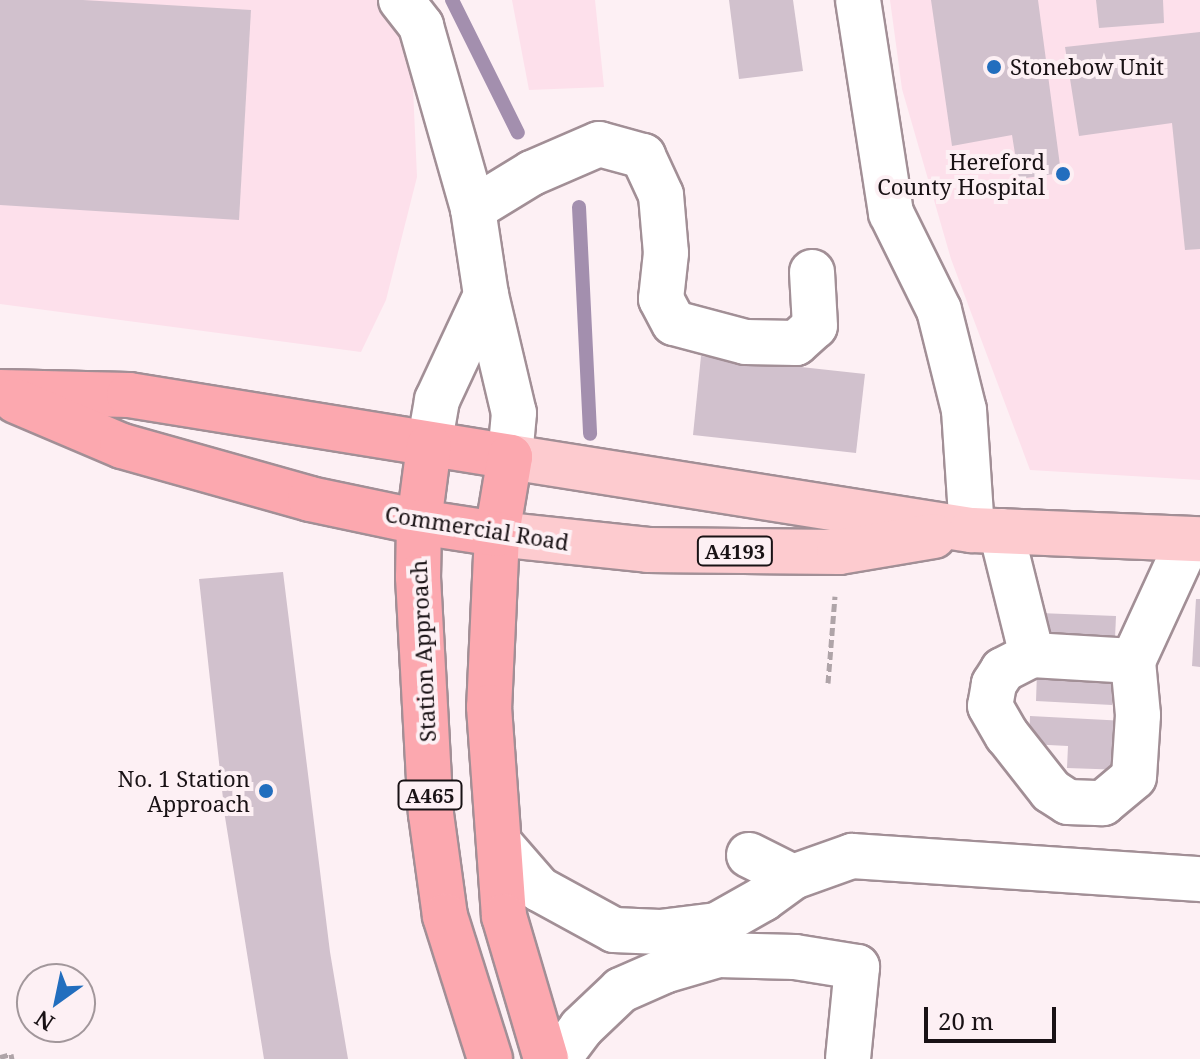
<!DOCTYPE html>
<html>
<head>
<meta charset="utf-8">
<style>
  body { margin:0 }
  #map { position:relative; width:1200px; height:1059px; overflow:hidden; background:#fdf0f4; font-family:"Noto Serif",serif }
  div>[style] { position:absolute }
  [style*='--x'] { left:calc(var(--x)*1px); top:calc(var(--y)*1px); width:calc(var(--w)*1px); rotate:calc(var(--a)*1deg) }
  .built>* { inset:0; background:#fde0eb }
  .stream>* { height:14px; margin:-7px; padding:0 7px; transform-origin:7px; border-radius:7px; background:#a38fae }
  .building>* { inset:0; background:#d1c1cd }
  .path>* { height:5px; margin-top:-2.5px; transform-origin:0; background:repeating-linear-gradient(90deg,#afa4a8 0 8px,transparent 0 12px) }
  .roads { filter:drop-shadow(2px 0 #a28f96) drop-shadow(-2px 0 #a28f96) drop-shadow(0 2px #a28f96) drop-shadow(0 -2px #a28f96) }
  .minor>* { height:44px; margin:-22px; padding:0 22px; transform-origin:22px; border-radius:22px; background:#fff }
  .major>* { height:44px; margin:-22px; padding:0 22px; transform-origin:22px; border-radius:22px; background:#fdcbcf }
  .highway>* { height:44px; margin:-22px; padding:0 22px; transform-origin:22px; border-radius:22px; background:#fca8af }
  .dots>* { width:22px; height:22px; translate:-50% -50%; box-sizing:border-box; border:4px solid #fdf0f4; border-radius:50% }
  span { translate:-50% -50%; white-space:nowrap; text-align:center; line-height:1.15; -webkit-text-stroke:8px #fdf0f4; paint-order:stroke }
  .shield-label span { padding:2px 6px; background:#fdf0f4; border:2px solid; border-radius:6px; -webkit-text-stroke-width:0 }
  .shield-label { font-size:20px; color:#191215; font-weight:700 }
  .poi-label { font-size:22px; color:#191215 }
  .left { translate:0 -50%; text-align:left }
  .right { translate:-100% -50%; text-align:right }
  .street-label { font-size:22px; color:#191215 }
  .north { position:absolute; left:16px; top:963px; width:80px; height:80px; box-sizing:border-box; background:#fdf0f4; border:2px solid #a2979b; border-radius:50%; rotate:213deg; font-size:22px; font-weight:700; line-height:32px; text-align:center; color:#191215 }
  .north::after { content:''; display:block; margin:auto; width:28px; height:36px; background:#226ebe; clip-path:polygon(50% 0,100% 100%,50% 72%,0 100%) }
  .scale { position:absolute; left:924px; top:1007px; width:132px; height:36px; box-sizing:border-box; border:4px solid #191215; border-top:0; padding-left:10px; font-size:24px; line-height:28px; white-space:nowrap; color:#191215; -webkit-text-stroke:6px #fdf0f4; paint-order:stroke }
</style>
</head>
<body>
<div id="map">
  <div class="built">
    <div style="clip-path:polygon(0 0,409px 0,417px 177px,386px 300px,361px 352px,0 304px)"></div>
    <div style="clip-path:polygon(512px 0,595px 0,604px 87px,529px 90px)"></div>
    <div style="clip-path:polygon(890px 0,1200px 0,1200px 480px,1030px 470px,951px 259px,902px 89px)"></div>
  </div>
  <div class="stream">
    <div style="--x:452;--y:0;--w:148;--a:63.6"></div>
    <div style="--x:579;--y:207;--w:227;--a:87.2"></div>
  </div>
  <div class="building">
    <div style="clip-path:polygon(0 0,83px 0,251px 10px,239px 220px,0 205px)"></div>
    <div style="clip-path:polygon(729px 0,793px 0,803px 71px,739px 79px)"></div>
    <div style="clip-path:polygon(931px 0,1038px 0,1061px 173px,1019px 179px,1012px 135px,952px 146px)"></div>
    <div style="clip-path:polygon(1096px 0,1163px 0,1164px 23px,1099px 28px)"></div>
    <div style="clip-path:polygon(1200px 32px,1200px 249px,1185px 250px,1172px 123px,1079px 136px,1065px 47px)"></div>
    <div style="clip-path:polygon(701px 356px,865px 374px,856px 453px,693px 435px)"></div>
    <div style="clip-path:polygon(283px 572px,330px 952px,348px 1059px,264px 1059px,225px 817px,199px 579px)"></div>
    <div style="clip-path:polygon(1196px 599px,1200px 599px,1200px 667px,1192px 666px)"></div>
    <div style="clip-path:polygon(1039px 613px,1116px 616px,1112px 705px,1036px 701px)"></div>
    <div style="clip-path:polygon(1030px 716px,1126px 721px,1124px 770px,1067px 768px,1068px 746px,1029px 744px)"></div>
  </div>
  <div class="path">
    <div style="--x:828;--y:683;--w:87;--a:-85.4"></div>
    <div style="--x:0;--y:1057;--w:11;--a:-15"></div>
    <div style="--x:11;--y:1054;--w:5;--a:79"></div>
  </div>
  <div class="roads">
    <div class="minor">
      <div style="--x:401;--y:0;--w:33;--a:52"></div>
      <div style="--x:421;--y:26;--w:190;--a:74.1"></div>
      <div style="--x:473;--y:209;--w:87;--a:81.4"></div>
      <div style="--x:486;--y:295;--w:121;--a:76.7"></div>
      <div style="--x:514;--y:413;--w:44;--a:95.2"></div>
      <div style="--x:858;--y:0;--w:216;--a:81.2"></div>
      <div style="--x:891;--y:213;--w:108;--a:63.7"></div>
      <div style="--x:939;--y:310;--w:103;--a:76"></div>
      <div style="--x:964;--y:410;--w:120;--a:86.2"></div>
      <div style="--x:473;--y:209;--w:69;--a:-31.4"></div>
      <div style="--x:532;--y:173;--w:73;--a:-23.4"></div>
      <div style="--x:599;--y:144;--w:46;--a:15.3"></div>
      <div style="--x:643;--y:156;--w:43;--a:65.2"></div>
      <div style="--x:661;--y:195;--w:58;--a:85.1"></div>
      <div style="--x:666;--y:253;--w:46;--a:96.2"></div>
      <div style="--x:661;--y:299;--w:27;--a:62"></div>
      <div style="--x:674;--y:323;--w:74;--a:14.8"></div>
      <div style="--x:746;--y:342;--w:50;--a:1.1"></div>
      <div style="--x:796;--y:343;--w:25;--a:-42"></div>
      <div style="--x:815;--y:326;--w:54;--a:-93.2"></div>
      <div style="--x:429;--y:446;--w:47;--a:-80.1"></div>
      <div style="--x:437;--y:400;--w:116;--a:-65"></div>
      <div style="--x:1001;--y:531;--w:128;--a:76"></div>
      <div style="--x:1032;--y:655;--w:101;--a:3.4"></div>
      <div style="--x:1133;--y:661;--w:134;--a:-65.3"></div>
      <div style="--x:1032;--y:655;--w:33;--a:153"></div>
      <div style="--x:1003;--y:670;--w:17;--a:123"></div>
      <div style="--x:994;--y:684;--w:22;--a:100"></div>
      <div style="--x:990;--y:706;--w:34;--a:60"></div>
      <div style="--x:1007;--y:735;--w:71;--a:51.8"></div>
      <div style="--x:1051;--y:791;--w:20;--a:33"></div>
      <div style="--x:1068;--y:802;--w:35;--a:2"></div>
      <div style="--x:1103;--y:803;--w:40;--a:-40"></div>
      <div style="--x:1134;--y:777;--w:62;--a:-86.3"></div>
      <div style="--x:1138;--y:715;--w:54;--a:-95.3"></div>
      <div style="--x:499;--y:843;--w:61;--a:49"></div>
      <div style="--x:539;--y:889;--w:85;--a:28.7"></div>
      <div style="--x:614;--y:930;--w:46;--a:2.5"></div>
      <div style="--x:660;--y:932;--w:57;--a:-7"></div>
      <div style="--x:717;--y:925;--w:53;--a:-29.5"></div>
      <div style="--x:763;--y:899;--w:37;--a:-36"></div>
      <div style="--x:793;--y:877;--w:63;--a:-19.6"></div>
      <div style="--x:852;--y:856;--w:349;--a:3.8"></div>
      <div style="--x:749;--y:855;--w:49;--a:26.6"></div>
      <div style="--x:558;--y:1059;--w:39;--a:-53"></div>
      <div style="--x:581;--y:1028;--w:55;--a:-43.5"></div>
      <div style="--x:621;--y:990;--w:47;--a:-23.8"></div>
      <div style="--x:664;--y:971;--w:56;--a:-16.5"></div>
      <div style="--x:718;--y:955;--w:77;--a:1.5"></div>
      <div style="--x:795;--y:957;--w:63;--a:9.2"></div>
      <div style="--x:857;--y:967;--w:92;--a:95.6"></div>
    </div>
    <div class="major">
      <div style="--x:510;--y:457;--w:468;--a:9"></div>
      <div style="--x:972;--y:530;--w:228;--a:2.3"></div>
      <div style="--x:497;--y:534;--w:152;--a:6"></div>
      <div style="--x:648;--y:550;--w:191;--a:0.6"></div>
      <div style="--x:839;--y:552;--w:96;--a:-9.6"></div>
    </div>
    <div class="highway">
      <div style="--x:0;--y:392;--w:129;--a:1.3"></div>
      <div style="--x:129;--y:395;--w:386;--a:9.2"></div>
      <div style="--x:510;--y:457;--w:78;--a:99.6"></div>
      <div style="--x:497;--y:534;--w:173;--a:92.6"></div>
      <div style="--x:489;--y:707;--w:210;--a:85.9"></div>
      <div style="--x:504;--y:916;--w:149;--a:73.6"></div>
      <div style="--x:16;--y:401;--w:115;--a:23"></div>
      <div style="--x:122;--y:446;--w:195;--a:15.7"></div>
      <div style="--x:310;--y:499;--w:111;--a:11.9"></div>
      <div style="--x:419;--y:522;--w:79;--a:8.7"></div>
      <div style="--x:429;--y:446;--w:77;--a:97.5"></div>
      <div style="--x:419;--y:522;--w:55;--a:91"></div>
      <div style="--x:418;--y:577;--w:237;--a:86.9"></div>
      <div style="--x:431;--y:814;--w:103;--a:82.2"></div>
      <div style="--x:445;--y:916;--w:150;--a:72.5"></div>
    </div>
  </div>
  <div class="dots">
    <div style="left:994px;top:67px;background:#226ebe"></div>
    <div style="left:1063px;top:174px;background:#226ebe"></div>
    <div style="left:266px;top:791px;background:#226ebe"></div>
  </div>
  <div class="shield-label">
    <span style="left:735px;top:551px">A4193</span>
    <span style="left:430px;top:795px">A465</span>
  </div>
  <div class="poi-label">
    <span class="left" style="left:1010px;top:67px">Stonebow Unit</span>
    <span class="right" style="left:1045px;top:174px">Hereford<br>County Hospital</span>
    <span class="right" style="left:250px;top:791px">No. 1 Station<br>Approach</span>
  </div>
  <div class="street-label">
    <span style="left:477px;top:528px;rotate:9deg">Commercial Road</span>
    <span style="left:423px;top:651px;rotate:-93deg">Station Approach</span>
  </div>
  <div class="north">N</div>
  <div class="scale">20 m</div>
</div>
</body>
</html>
